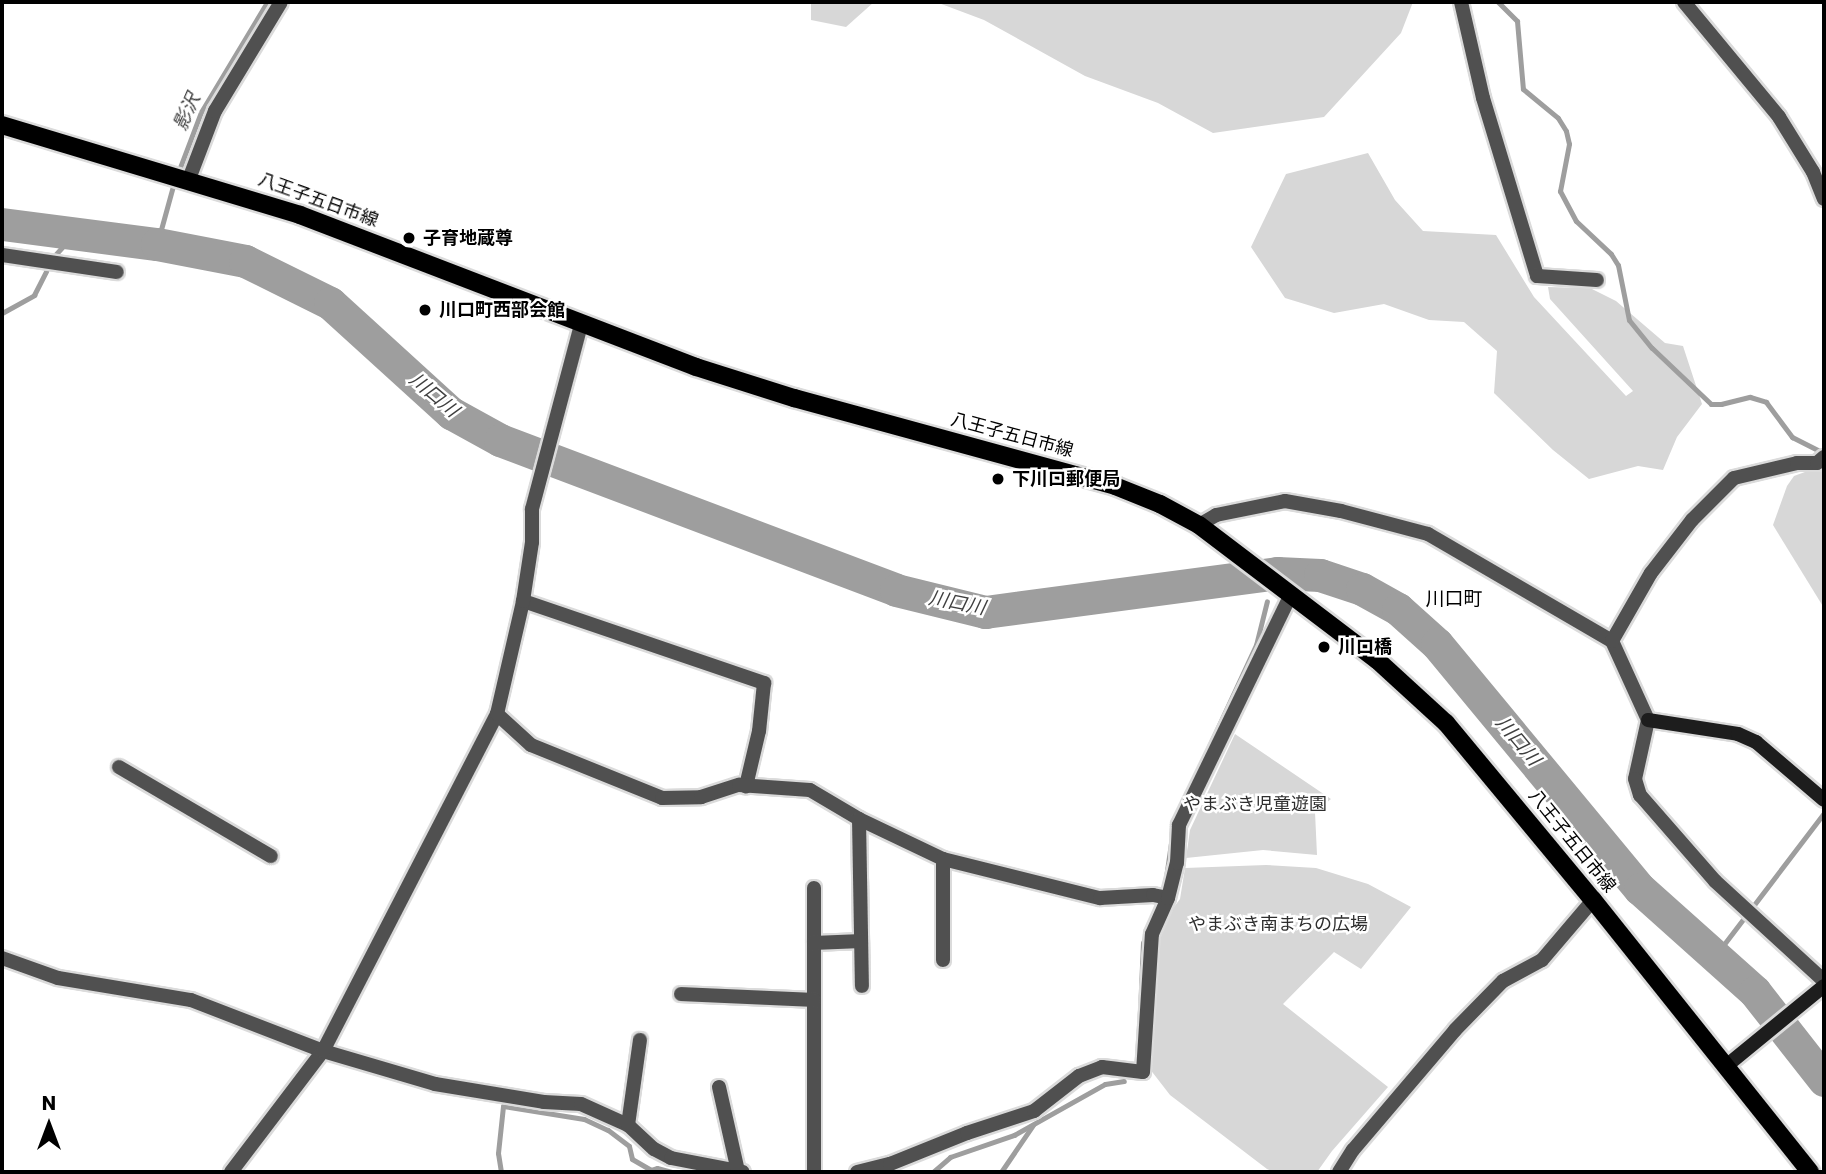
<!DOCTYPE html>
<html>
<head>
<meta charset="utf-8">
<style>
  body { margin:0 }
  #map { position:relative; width:1826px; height:1174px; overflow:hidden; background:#fff; font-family:Poppins,"Noto Sans JP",sans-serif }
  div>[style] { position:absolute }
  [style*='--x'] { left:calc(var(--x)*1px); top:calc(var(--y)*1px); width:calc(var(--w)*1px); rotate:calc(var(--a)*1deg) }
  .green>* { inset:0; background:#d7d7d7 }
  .stream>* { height:5px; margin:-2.5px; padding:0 2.5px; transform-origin:2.5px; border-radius:2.5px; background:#9e9e9e }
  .river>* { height:33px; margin:-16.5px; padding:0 16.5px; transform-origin:16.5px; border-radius:16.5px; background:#9e9e9e }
  .roads { filter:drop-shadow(2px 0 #dbdbdb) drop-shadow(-2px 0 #dbdbdb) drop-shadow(0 2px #dbdbdb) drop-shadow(0 -2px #dbdbdb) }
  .street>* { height:14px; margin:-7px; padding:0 7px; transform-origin:7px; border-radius:7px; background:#505050 }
  .secondary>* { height:14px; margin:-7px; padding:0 7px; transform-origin:7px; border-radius:7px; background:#1d1d1d }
  .primary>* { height:18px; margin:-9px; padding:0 9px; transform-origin:9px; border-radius:9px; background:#000 }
  .dots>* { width:19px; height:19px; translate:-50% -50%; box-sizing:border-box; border:4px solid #fff; border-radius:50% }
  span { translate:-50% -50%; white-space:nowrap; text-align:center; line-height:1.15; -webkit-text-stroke:5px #fff; paint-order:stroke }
  .street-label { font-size:18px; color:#000 }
  .poi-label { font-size:18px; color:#000; font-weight:700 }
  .left { translate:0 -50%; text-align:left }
  .park-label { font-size:18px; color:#2e2e2e }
  .water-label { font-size:19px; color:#3f3f3f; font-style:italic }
  .neighbourhood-label { font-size:19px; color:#000 }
  .frame { position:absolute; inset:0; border:4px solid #000; pointer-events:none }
  .north { position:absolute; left:14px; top:1090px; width:70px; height:70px; -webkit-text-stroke:5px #fff; paint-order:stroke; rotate:0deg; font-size:19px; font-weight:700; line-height:28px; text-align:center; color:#000 }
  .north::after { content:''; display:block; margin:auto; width:24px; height:32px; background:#000; clip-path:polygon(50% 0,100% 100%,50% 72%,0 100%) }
</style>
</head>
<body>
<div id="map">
  <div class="green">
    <div style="clip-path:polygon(811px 2px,874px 2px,846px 27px,811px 20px)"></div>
    <div style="clip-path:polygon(936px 2px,1413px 2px,1401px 33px,1324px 117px,1213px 133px,1158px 103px,1085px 76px,984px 20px)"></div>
    <div style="clip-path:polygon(1368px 153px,1395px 200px,1423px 231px,1496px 235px,1534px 297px,1626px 396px,1633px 391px,1550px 299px,1548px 287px,1590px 288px,1616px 301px,1665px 343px,1683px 346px,1702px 404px,1677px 437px,1663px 470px,1638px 466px,1589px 479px,1553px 450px,1494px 393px,1497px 351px,1464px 322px,1429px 320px,1384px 304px,1334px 313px,1285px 298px,1251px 247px,1286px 174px)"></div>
    <div style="clip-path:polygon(1824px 465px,1824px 608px,1773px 525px,1787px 486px,1794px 476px)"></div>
    <div style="clip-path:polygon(1235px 734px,1331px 799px,1315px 812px,1317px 855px,1263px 850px,1186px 858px,1190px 830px)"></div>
    <div style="clip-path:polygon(1266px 865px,1316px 868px,1368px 884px,1411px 907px,1361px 969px,1334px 952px,1283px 1004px,1388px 1087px,1332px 1151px,1317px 1172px,1274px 1172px,1267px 1169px,1170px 1095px,1146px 1064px,1156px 931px,1180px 899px,1185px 868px)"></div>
  </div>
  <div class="stream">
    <div style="--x:1498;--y:2;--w:27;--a:45"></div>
    <div style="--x:1517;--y:21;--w:68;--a:85"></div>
    <div style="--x:1523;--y:89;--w:45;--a:39.6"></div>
    <div style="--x:1558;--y:118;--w:15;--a:58"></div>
    <div style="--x:1566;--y:131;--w:13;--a:77"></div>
    <div style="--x:1569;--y:144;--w:48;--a:100.8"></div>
    <div style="--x:1560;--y:191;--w:34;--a:62"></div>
    <div style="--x:1576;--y:221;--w:48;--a:43.3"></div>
    <div style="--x:1611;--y:254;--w:13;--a:58"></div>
    <div style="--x:1618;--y:265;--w:56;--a:78.7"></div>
    <div style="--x:1629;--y:320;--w:36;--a:51"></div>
    <div style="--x:1652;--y:348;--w:81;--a:43.5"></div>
    <div style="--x:1711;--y:404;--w:10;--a:0"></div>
    <div style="--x:1721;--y:404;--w:30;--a:-14"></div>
    <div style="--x:1750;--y:397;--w:17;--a:17"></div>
    <div style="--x:1766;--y:402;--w:44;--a:53.4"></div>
    <div style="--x:1792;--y:437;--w:36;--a:27"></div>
    <div style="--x:157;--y:244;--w:60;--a:-74.6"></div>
    <div style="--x:173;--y:186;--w:79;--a:-69.3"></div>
    <div style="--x:201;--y:112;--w:128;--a:-59"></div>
    <div style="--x:56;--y:254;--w:27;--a:-48"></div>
    <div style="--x:2;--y:313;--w:37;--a:-29"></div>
    <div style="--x:34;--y:295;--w:27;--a:-63"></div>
    <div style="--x:1206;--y:753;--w:119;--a:-65.2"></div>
    <div style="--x:1256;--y:645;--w:45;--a:-76"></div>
    <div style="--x:1165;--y:884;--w:63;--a:-81.7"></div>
    <div style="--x:1715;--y:956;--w:180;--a:-52.7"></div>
    <div style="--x:1139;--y:1034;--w:91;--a:-87.5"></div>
    <div style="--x:1143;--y:943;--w:32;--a:-70"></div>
    <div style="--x:501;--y:1172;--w:19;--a:-99"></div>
    <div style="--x:498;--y:1153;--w:47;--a:-83.9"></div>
    <div style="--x:503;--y:1106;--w:82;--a:9.1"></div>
    <div style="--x:584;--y:1119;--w:26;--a:25"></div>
    <div style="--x:608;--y:1130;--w:26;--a:37"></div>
    <div style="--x:629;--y:1146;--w:13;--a:77"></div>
    <div style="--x:632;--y:1159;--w:22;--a:30"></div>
    <div style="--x:651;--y:1170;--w:6;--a:-18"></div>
    <div style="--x:657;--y:1168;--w:16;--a:15"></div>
    <div style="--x:933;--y:1172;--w:23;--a:-41"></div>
    <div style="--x:950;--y:1157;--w:68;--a:-19"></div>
    <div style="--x:1014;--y:1135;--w:104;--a:-29.3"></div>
    <div style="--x:1105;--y:1084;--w:19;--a:-9"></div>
    <div style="--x:1001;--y:1172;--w:57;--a:-55.8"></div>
  </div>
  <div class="river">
    <div style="--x:2;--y:224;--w:156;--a:7.4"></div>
    <div style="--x:157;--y:244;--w:90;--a:10.9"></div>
    <div style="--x:245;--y:261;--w:95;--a:26.3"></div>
    <div style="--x:330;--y:303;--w:164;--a:42.3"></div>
    <div style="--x:451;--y:413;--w:56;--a:28.9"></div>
    <div style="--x:500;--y:440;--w:423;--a:20.7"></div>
    <div style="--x:896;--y:590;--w:92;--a:13.9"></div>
    <div style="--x:985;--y:612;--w:295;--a:-7.6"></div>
    <div style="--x:1277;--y:573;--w:43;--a:2.7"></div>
    <div style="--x:1320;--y:575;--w:44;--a:18.4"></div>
    <div style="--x:1362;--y:589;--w:41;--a:29.1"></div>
    <div style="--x:1398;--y:609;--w:52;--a:41.9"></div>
    <div style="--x:1437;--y:644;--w:318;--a:50.4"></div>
    <div style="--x:1640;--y:889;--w:154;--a:41.8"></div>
    <div style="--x:1755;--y:992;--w:112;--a:51.9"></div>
  </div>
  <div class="roads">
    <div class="street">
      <div style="--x:1461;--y:2;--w:98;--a:77.1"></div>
      <div style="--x:1483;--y:98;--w:186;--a:73.1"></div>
      <div style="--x:1537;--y:276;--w:60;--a:3.8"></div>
      <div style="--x:1684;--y:2;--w:149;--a:50.4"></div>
      <div style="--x:1779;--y:117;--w:65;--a:58.3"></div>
      <div style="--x:1813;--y:172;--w:29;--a:68"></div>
      <div style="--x:189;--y:179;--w:73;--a:-69.1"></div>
      <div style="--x:215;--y:111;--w:127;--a:-58.8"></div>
      <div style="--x:2;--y:255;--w:116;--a:8.4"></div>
      <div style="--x:1199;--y:525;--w:20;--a:-30"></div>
      <div style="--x:1216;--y:515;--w:70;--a:-11.5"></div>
      <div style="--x:1285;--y:501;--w:57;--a:10.1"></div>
      <div style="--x:1341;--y:511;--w:90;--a:14.8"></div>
      <div style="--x:1428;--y:534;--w:213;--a:30.2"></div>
      <div style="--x:1612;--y:641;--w:87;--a:65.5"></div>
      <div style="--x:1648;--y:720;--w:60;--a:102.4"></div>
      <div style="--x:1635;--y:779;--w:17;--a:73"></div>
      <div style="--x:1640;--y:795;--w:114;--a:48.9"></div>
      <div style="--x:1715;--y:881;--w:148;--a:42.5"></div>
      <div style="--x:523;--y:601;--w:255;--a:18.8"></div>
      <div style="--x:764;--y:683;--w:48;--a:95.9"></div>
      <div style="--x:759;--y:731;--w:57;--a:103.3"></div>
      <div style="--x:1612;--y:641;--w:78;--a:-60.2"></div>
      <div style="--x:1651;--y:573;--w:67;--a:-52.3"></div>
      <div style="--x:1692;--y:520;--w:59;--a:-45"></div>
      <div style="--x:1734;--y:478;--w:65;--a:-13.4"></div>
      <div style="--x:1797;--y:463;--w:20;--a:0"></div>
      <div style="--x:1817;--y:463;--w:9;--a:-41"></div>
      <div style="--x:497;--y:714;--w:46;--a:42.4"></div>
      <div style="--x:531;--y:745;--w:141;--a:22"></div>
      <div style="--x:662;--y:798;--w:39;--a:-1"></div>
      <div style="--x:701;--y:797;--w:40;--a:-18"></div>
      <div style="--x:739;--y:785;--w:71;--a:4"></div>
      <div style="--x:810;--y:790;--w:57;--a:30.6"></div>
      <div style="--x:859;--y:819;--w:93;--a:25.5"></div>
      <div style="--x:943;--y:859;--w:162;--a:14"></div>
      <div style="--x:1100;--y:898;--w:53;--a:-3.2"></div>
      <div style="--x:1153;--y:895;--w:15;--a:11"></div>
      <div style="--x:119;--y:767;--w:176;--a:30.4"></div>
      <div style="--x:859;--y:819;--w:167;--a:89"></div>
      <div style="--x:943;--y:859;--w:101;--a:90"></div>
      <div style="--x:814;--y:888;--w:284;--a:90"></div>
      <div style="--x:814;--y:943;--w:47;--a:-2.4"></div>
      <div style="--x:2;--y:958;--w:59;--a:19.7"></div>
      <div style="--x:58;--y:978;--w:135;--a:9.4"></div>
      <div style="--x:191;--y:1000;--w:142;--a:21.1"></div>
      <div style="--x:323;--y:1051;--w:117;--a:16.4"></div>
      <div style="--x:435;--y:1084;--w:110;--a:9.4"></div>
      <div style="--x:544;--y:1102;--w:37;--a:3"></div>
      <div style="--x:581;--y:1104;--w:51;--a:24.1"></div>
      <div style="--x:628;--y:1125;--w:35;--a:43"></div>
      <div style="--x:654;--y:1149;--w:19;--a:28"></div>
      <div style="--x:671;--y:1158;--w:73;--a:11"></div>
      <div style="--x:681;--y:994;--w:133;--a:2.6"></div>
      <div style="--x:719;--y:1087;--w:86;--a:77.3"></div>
      <div style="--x:628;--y:1125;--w:86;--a:-82"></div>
      <div style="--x:231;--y:1172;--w:152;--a:-52.8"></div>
      <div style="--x:323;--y:1051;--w:379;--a:-62.7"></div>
      <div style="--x:497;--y:714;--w:116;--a:-77"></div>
      <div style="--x:523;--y:601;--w:60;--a:-81.3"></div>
      <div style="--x:532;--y:542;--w:33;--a:-90"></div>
      <div style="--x:532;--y:509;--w:190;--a:-75.1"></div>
      <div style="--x:857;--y:1172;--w:34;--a:-14"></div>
      <div style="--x:890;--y:1164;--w:83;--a:-21.9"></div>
      <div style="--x:967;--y:1133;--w:71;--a:-18.2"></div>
      <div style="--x:1034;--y:1111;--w:57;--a:-37.9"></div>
      <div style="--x:1079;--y:1076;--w:25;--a:-21"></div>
      <div style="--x:1102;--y:1067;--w:41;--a:7"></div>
      <div style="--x:1143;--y:1072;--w:138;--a:-86.3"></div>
      <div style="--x:1152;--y:934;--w:39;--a:-66"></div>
      <div style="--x:1168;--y:898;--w:36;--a:-76"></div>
      <div style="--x:1177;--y:863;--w:38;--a:-87"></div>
      <div style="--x:1179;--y:825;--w:257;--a:-64.1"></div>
      <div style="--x:1339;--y:1172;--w:26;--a:-58"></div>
      <div style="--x:1353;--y:1150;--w:157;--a:-49.6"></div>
      <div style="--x:1455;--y:1030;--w:69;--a:-45.6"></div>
      <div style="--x:1503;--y:981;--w:44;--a:-28.3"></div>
      <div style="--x:1542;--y:960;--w:79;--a:-49.6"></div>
    </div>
    <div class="secondary">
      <div style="--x:1648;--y:720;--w:91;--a:8.8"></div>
      <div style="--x:1738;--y:734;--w:20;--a:24"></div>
      <div style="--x:1756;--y:742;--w:89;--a:40.5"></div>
      <div style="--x:1725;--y:1067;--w:128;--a:-39.3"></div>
    </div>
    <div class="primary">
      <div style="--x:2;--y:125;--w:311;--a:16.8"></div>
      <div style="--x:300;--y:215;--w:424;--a:21"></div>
      <div style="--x:696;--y:367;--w:103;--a:17.6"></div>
      <div style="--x:794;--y:398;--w:333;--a:15.3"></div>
      <div style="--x:1115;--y:486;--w:48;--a:21.8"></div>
      <div style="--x:1160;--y:504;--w:44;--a:28.3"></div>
      <div style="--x:1199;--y:525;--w:223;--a:37.2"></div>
      <div style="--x:1377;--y:660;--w:93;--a:42.4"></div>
      <div style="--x:1446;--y:723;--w:230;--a:50.3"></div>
      <div style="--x:1593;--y:900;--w:348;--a:51.4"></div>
    </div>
  </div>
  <div class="dots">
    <div style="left:409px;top:238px;background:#000"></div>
    <div style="left:425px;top:310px;background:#000"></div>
    <div style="left:998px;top:479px;background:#000"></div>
    <div style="left:1324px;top:647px;background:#000"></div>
  </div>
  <div class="street-label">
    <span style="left:318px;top:200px;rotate:20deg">八王子五日市線</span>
    <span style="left:1012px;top:435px;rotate:15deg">八王子五日市線</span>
    <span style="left:1572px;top:841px;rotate:51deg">八王子五日市線</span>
  </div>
  <div class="poi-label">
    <span class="left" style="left:423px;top:238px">子育地蔵尊</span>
    <span class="left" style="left:439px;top:310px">川口町西部会館</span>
    <span class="left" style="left:1012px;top:479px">下川口郵便局</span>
    <span class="left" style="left:1338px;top:647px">川口橋</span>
  </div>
  <div class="park-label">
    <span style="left:1255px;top:804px">やまぶき児童遊園</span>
    <span style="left:1278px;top:924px">やまぶき南まちの広場</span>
  </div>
  <div class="water-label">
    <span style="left:187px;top:112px;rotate:-66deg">影沢</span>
    <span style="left:434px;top:395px;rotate:40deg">川口川</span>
    <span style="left:957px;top:603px;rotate:11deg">川口川</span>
    <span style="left:1518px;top:741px;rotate:50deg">川口川</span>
  </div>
  <div class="neighbourhood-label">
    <span style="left:1454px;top:599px">川口町</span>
  </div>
  <div class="frame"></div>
  <div class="north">N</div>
</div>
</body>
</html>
